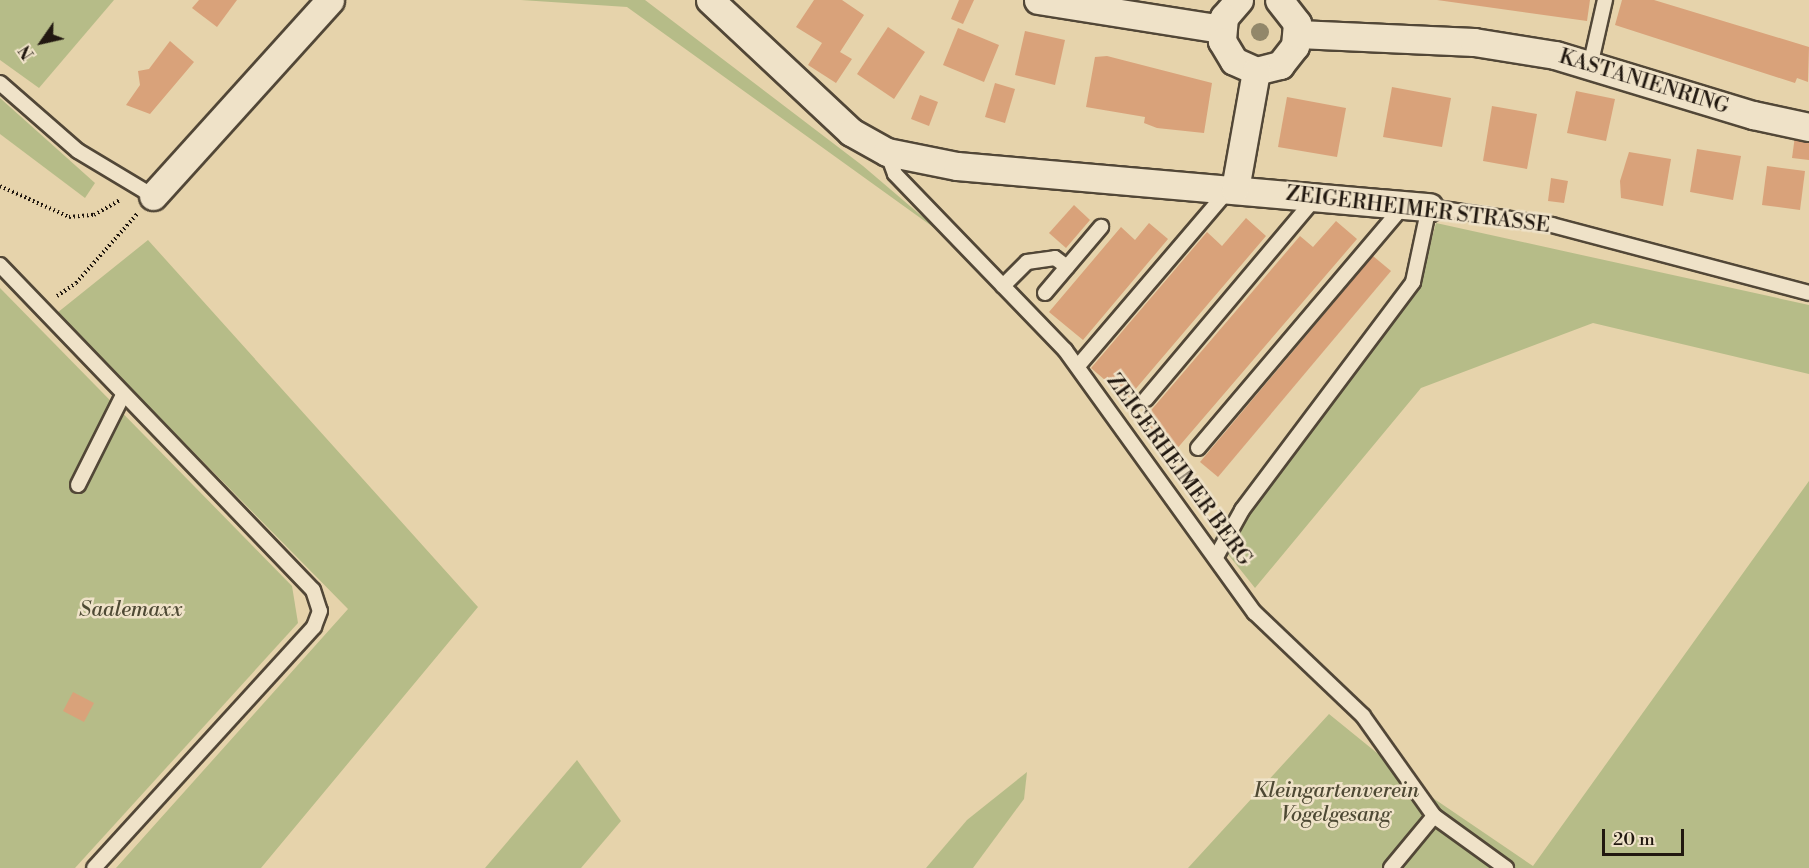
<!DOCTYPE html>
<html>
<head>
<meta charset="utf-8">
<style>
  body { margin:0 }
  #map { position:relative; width:1809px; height:868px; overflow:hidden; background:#e6d3ab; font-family:"Libre Bodoni",serif }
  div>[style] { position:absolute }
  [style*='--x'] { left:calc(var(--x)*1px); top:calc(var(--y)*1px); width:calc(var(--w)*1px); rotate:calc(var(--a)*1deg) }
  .green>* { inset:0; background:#b6bc88 }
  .building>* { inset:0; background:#d9a27a }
  .path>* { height:4px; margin-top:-2px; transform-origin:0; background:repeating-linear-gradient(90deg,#211810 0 1.5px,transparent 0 4.5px) }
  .roads { filter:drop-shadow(2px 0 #524737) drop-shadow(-2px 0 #524737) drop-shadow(0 2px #524737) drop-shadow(0 -2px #524737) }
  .service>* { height:14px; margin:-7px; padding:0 7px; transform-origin:7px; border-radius:7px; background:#efe2c8 }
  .minor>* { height:27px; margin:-13.5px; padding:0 13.5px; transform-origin:13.5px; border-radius:13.5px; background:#efe2c8 }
  .trees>* { width:18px; height:18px; margin:-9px; border-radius:50%; background:#92876a }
  span { translate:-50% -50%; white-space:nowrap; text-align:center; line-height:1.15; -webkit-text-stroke:5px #efe2c8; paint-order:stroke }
  .street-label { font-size:21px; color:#211810 }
  .park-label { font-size:21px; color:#4e4934; font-style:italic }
  .north { position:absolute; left:12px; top:12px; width:60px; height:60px; -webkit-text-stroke:4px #efe2c8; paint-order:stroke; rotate:236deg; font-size:16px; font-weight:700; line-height:24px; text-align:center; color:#211810 }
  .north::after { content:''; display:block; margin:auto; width:21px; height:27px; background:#211810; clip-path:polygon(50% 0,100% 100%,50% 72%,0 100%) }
  .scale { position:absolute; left:1602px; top:829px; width:82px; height:27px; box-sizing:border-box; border:3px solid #211810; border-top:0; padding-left:8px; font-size:18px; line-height:21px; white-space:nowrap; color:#211810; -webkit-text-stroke:4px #efe2c8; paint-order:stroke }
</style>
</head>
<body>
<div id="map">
  <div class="green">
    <div style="clip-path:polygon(0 0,114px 0,39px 88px,0 60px)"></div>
    <div style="clip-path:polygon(521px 0,645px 0,863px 166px,944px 235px,627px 7px)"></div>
    <div style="clip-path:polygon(0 98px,95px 183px,85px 198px,0 134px)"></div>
    <div style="clip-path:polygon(1436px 223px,1809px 305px,1809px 374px,1593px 323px,1421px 388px,1255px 588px,1215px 538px,1417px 293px)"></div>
    <div style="clip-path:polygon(148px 240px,478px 607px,261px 868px,116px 868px,348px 609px,57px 313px)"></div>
    <div style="clip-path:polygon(0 288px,292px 586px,298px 623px,75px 868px,0 868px)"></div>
    <div style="clip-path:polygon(1809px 481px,1809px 868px,1188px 868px,1329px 714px,1430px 796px,1533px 866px)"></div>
    <div style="clip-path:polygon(577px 760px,621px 821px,581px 868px,485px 868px)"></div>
    <div style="clip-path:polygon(1027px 772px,1024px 799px,973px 868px,926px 868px,967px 820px)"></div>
  </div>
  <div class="building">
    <div style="clip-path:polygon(199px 0,237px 0,217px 27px,192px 8px)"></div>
    <div style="clip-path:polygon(814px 0,842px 0,864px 15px,840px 52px,852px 59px,836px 83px,808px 65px,822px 43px,796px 27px)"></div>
    <div style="clip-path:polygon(959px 0,974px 0,963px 24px,951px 19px)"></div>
    <div style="clip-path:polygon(1437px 0,1590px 0,1587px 21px)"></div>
    <div style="clip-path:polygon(1622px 0,1654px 0,1809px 47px,1808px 82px,1797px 78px,1795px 83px,1615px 25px)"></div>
    <div style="clip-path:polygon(888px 27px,925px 52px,894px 99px,857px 74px)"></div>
    <div style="clip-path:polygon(958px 28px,999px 45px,984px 82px,943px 65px)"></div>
    <div style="clip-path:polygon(1025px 31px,1065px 40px,1055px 85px,1015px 75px)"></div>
    <div style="clip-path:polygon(170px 41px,194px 62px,150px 114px,126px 105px,140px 85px,138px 71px,149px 69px)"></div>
    <div style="clip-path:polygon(1107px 56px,1212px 83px,1204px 133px,1157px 128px,1144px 123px,1145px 117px,1086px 107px,1095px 57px)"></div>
    <div style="clip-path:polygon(995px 83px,1015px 89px,1005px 123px,985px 117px)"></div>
    <div style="clip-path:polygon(1392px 87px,1451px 98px,1442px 147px,1383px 137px)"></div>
    <div style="clip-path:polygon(1576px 91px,1615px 99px,1606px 141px,1567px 133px)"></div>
    <div style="clip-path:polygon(920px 95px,938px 102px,929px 126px,911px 119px)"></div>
    <div style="clip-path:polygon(1287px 97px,1346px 108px,1337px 157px,1278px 147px)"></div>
    <div style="clip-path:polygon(1492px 106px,1537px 114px,1527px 169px,1483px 161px)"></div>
    <div style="clip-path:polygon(1795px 136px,1809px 139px,1809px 160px,1792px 158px)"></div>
    <div style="clip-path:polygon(1697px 149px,1741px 156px,1733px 200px,1690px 192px)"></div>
    <div style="clip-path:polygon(1629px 152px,1671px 159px,1663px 206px,1621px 198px,1620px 181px)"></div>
    <div style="clip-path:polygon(1767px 166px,1805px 171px,1800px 210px,1762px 205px)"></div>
    <div style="clip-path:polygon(1551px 178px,1568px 181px,1564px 203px,1548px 201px)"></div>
    <div style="clip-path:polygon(1074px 205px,1090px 220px,1066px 248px,1049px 233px)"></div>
    <div style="clip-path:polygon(1246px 218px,1266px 236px,1127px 399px,1091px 368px,1207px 232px,1222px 246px)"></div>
    <div style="clip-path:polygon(1336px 221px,1357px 239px,1175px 451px,1141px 422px,1300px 236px,1313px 247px)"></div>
    <div style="clip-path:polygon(1149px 223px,1168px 239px,1083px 340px,1049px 312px,1121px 227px,1135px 240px)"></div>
    <div style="clip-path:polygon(1373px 256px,1391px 271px,1218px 477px,1200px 462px)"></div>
    <div style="clip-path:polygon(73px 692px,94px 703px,84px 722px,63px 711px)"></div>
  </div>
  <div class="path">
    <div style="--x:0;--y:186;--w:76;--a:24.2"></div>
    <div style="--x:69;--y:217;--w:25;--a:-5"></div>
    <div style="--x:94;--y:215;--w:30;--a:-30"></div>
    <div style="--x:57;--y:296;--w:23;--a:-34"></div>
    <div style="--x:76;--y:283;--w:92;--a:-48.5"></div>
  </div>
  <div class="roads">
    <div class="service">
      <div style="--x:1591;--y:62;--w:64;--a:-77.3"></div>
      <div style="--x:0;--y:83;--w:103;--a:41.1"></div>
      <div style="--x:78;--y:151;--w:87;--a:31"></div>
      <div style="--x:887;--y:152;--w:23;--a:70"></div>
      <div style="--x:895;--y:174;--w:245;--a:46"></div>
      <div style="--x:1065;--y:350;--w:324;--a:54.2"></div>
      <div style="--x:1255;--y:613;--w:149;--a:43.6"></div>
      <div style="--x:1363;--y:716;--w:123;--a:54.6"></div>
      <div style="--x:1434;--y:816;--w:89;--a:35.8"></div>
      <div style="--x:0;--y:265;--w:451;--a:46.1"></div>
      <div style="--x:313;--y:590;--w:22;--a:72"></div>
      <div style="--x:320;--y:611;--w:17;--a:111"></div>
      <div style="--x:314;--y:627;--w:326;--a:132.4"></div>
      <div style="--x:1003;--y:286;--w:34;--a:-45"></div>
      <div style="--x:1027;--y:262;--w:28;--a:-8"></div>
      <div style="--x:1055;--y:258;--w:15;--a:37"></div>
      <div style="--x:1045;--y:293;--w:87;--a:-49.7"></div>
      <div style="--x:1078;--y:366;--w:233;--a:-49.5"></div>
      <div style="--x:1146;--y:399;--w:264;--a:-49.9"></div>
      <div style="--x:1198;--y:448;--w:319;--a:-49.7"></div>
      <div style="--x:78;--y:485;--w:101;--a:-63.4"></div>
      <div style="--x:1216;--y:557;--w:54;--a:-61"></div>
      <div style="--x:1242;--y:510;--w:285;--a:-53.1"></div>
      <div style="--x:1413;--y:282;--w:77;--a:-78"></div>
      <div style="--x:1429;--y:207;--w:124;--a:8.3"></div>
      <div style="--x:1552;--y:225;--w:266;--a:14.8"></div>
      <div style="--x:1391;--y:868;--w:67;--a:-50.4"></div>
    </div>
    <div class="minor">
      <div style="--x:710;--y:0;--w:193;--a:43.1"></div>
      <div style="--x:851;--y:132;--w:41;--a:29.1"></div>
      <div style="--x:887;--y:152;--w:71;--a:11.3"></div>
      <div style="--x:957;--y:166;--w:474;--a:5"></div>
      <div style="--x:1038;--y:0;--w:185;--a:9"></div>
      <div style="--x:1239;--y:0;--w:23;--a:131"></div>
      <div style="--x:1224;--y:17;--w:24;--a:95"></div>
      <div style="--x:1222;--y:41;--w:23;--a:59"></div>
      <div style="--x:1234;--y:61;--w:24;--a:24"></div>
      <div style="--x:1256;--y:71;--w:25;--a:-14"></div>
      <div style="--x:1280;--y:65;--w:24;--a:-52"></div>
      <div style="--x:1295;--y:46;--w:23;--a:-85"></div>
      <div style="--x:1297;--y:23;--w:29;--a:-128"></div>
      <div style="--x:1298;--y:34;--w:176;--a:2.6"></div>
      <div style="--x:1474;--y:42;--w:82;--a:9.1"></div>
      <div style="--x:1555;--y:55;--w:207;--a:16.9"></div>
      <div style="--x:1753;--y:115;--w:57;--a:12.1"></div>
      <div style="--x:1235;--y:189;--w:120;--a:-79.9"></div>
      <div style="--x:153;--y:196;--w:264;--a:-47.9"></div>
    </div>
  </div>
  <div class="trees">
    <div style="left:1260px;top:32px"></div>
  </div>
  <div class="street-label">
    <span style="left:1644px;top:82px;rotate:17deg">KASTANIENRING</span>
    <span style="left:1418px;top:210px;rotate:7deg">ZEIGERHEIMER STRASSE</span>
    <span style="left:1179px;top:470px;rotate:54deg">ZEIGERHEIMER BERG</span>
  </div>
  <div class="park-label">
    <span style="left:131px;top:610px">Saalemaxx</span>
    <span style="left:1336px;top:803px">Kleingartenverein<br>Vogelgesang</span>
  </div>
  <div class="north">N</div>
  <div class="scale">20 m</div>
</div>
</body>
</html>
